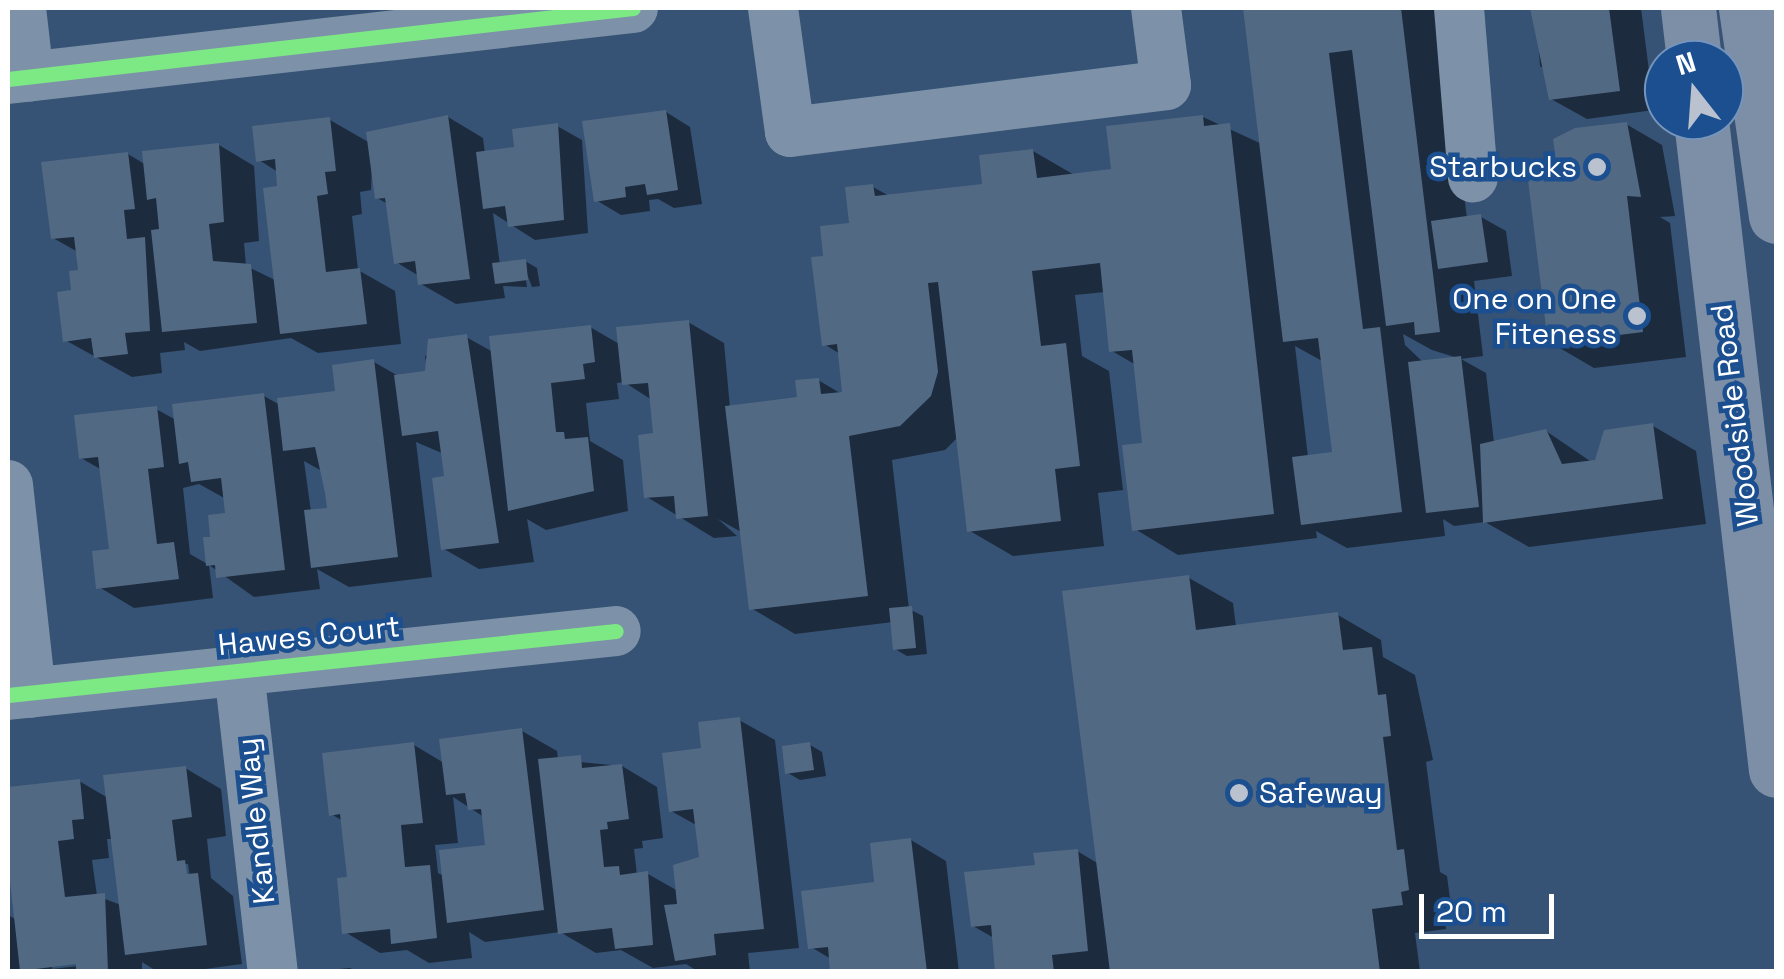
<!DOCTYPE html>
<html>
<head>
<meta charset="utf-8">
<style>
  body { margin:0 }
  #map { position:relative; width:1784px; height:979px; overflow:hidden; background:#365274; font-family:"Space Grotesk",sans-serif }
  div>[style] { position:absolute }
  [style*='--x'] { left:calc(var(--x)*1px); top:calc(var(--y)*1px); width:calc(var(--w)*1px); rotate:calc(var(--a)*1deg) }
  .shadow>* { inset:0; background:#0007 }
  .building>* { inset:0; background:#526984 }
  .minor>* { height:50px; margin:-25px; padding:0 25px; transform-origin:25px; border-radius:25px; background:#7d92a8 }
  .major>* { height:55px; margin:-27.5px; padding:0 27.5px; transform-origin:27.5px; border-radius:27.5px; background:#7d8ea7 }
  .cycleway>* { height:15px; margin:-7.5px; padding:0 7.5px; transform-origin:7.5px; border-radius:7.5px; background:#7ce984 }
  .dots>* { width:28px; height:28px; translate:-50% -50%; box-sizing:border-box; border:5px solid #1b4f8f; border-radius:50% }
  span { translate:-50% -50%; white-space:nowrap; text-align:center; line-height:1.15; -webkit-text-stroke:9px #1b4f8f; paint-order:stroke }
  .poi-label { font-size:30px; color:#fff }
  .right { translate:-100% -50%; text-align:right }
  .left { translate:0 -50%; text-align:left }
  .street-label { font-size:30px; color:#fff }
  .frame { position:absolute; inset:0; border:10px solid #fff; pointer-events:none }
  .north { position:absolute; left:1644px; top:40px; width:100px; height:100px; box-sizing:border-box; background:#1b4f8f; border:2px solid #7695bc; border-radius:50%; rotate:343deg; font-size:28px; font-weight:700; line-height:40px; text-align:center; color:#fff }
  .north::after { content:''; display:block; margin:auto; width:35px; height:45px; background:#b9c2ce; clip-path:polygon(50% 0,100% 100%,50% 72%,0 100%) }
  .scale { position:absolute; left:1419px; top:894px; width:135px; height:45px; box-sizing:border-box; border:5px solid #fff; border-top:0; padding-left:12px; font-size:30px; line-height:35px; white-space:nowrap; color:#fff; -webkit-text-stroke:8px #1b4f8f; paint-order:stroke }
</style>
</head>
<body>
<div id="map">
  <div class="shadow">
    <div style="clip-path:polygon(evenodd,1246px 8px,1442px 10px,1467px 219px,1481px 217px,1506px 231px,1512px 276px,1474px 281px,1483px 356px,1461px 359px,1486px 373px,1494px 443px,1546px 431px,1593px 463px,1653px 426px,1696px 451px,1706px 524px,1529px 547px,1485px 522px,1454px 526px,1443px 519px,1445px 536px,1347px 548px,1316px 531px,1317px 538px,1178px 555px,1135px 529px,1145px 445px,1136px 365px,1112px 351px,1105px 292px,1075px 295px,1082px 356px,1109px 371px,1123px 490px,1098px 493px,1104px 546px,1013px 556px,970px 531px,959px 436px,945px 450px,892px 460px,909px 609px,923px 616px,927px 654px,907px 656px,895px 649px,893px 622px,795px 634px,751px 608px,743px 533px,718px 519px,737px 536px,714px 538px,647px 497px,656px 436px,652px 400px,624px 382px,617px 383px,619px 399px,586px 403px,590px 441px,623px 460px,628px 511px,546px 530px,527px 519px,534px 562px,479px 569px,444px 549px,444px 454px,416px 442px,432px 577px,349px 587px,317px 569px,320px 589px,254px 597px,209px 565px,213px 598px,134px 608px,99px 587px,111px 551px,102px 470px,81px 458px,156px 409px,176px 420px,264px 396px,280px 405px,338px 393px,374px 362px,400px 377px,428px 374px,425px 356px,466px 337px,493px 352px,590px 327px,621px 345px,688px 322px,724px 343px,730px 408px,800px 399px,818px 380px,845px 396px,840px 354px,824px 344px,826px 258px,873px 187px,891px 197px,985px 186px,1033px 151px,1076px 176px,1114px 171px,1203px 117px,1262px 144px,1246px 8px,1403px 334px,1432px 350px,1461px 359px,1424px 363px,1405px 345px,1403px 334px,1246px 8px,1295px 346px,1324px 362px,1335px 454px,1308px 457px,1295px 346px,1246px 8px,304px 461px,322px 471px,330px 510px,311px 512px,304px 461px,1246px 8px,199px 484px,226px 499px,228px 516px,213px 539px,209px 565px,190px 554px,183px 488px,199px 484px)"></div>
    <div style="clip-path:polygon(1536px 8px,1641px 8px,1654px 110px,1587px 119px,1551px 99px,1548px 71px,1540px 66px)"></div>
    <div style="clip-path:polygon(666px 112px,690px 127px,702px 204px,674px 208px,658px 199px,649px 200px,650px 211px,621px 215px,596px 200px)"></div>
    <div style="clip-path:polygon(448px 117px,483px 138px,485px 154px,517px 150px,557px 126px,582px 140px,588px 233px,535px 240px,493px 213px,500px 265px,525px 261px,537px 268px,540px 286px,532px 287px,524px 266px,527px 287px,503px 286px,505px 298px,456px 304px,421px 284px,419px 276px,396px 262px,388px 204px,377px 198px,372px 164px,371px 190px,360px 192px,362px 214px,352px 216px,358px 270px,395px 291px,401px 344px,318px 353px,291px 338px,200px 351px,184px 342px,185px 350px,160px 353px,162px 373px,132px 377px,65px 340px,81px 272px,78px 252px,53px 238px,128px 154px,146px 165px,219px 145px,254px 166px,259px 241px,244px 243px,246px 266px,277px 281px,278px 172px,259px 160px,330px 120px,370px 143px)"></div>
    <div style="clip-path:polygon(1626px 124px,1662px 145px,1675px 216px,1660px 217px,1670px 223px,1686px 357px,1594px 368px,1551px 343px,1561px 178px)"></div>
    <div style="clip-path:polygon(1189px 578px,1233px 603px,1236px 627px,1338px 615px,1381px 640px,1383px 657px,1415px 675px,1433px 760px,1426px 762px,1440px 872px,1447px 876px,1452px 914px,1444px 916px,1446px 929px,1415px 933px,1420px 972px,997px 972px,994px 938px,973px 926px,1038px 867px,1077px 851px,1099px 864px)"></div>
    <div style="clip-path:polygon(evenodd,739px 720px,775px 740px,799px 948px,748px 953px,750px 972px,699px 972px,686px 964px,653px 968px,621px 950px,596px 953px,560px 932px,485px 942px,469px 932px,472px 958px,429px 963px,407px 950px,380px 953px,345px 932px,350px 879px,343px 821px,331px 814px,414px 745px,444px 763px,522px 731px,557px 751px,558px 760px,622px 766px,657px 787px,663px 838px,642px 841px,643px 848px,634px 849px,637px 875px,648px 874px,678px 891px,702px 858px,698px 826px,671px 811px,704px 751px,739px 720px,453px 797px,484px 817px,488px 847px,444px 876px,438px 873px,435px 845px,458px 843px,453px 797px)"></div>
    <div style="clip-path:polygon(810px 745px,822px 752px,826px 776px,800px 780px,788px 773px)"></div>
    <div style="clip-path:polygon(evenodd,185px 768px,221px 789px,226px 836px,207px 839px,211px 878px,233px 896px,242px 964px,183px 972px,158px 972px,142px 962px,142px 972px,8px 972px,8px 915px,17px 920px,8px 867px,8px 789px,79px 781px,108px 798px,185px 768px,107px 839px,113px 839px,121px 905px,97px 896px,92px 860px,109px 858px,107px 839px,185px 768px,183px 864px,188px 864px,191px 887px,183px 864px,185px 768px,88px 960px,88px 965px,52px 969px,52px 964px,88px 960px)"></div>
    <div style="clip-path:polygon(911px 840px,946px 861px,959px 972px,833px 972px,831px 959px,811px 947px,877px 884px)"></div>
    <div style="clip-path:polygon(350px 968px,357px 972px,330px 972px,329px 970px)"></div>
  </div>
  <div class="building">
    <div style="clip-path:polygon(1243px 8px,1401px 8px,1440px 332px,1415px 335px,1414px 322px,1386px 326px,1352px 50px,1329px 53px,1363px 329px,1380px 327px,1402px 512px,1301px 525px,1292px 457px,1332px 452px,1318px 338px,1283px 342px)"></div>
    <div style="clip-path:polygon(1530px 8px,1609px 8px,1620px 91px,1549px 100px)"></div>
    <div style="clip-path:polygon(666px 110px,678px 190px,647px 195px,645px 184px,625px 187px,626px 197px,594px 202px,582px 121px)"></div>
    <div style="clip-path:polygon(448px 115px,470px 279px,418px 285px,415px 261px,394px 264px,385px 198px,375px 199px,366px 132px)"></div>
    <div style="clip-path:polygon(1203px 115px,1204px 126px,1230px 123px,1274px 514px,1132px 531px,1122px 445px,1142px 443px,1132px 350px,1109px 352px,1100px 263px,1032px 271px,1041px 346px,1066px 343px,1080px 466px,1055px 469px,1061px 521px,967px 532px,938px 282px,928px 283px,938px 372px,931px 396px,900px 426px,849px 436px,868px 596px,749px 610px,725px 406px,797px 397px,795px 380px,819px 378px,821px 394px,842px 392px,837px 344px,822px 346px,811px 257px,823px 256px,820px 226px,849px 223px,845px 187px,873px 184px,875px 196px,982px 184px,979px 155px,1033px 149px,1037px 178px,1111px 169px,1106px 126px)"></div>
    <div style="clip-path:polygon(330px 117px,336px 171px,325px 172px,328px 194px,317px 196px,326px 272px,360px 268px,367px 324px,280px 334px,263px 188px,277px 186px,275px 159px,256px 162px,252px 126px)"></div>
    <div style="clip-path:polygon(1627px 122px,1641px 197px,1627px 196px,1643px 332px,1548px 344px,1528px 180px,1558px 176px,1553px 139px,1575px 128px)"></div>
    <div style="clip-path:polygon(558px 123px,564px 220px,508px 227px,505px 206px,483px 209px,476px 152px,514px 147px,512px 129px)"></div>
    <div style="clip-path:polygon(219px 143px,224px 222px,209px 224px,213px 261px,251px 264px,257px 323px,162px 332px,151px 230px,159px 229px,156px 198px,147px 200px,142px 151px)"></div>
    <div style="clip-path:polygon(128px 152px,135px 209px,124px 210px,127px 239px,145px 237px,150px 331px,125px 333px,128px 354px,94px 358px,91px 338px,63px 342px,57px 292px,71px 290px,69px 271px,78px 270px,74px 237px,51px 239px,41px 162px)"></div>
    <div style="clip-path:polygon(1481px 214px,1488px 262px,1438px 269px,1431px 221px)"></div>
    <div style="clip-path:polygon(526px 259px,528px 280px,495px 284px,492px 263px)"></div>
    <div style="clip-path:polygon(689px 320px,708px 516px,676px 519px,674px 496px,644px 498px,638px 435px,653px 433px,648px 383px,622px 385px,616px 327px)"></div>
    <div style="clip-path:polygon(591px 325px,595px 362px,583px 364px,585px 379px,551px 383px,556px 432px,564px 432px,565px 439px,588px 437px,594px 491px,508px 511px,489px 336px)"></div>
    <div style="clip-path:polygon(467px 334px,499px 543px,441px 550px,432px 478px,444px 476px,438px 431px,402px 436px,394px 375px,425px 371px,428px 339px)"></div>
    <div style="clip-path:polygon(1461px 356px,1479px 507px,1426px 513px,1408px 362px)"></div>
    <div style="clip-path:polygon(374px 359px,398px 557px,311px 568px,304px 510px,327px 508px,325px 493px,315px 447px,283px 451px,277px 398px,335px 391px,332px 365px)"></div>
    <div style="clip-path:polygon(264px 393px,285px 570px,216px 578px,215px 565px,206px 566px,203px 537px,210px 537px,208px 515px,225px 513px,221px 478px,191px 482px,188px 462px,179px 464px,172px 404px)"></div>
    <div style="clip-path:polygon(157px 406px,164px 467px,148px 469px,157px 544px,174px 542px,179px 579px,96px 589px,92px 551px,109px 549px,98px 457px,79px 459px,74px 415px)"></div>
    <div style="clip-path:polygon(1653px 423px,1663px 499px,1483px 523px,1480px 444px,1546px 429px,1562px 464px,1595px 460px,1604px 430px)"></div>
    <div style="clip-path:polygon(1189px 575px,1196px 630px,1338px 612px,1343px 650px,1372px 647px,1378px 695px,1386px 694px,1391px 736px,1383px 737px,1397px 850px,1404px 849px,1409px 890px,1401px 892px,1403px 905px,1372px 909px,1380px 972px,1110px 972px,1062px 591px)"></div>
    <div style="clip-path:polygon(912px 606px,916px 648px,893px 650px,889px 608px)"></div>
    <div style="clip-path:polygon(740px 717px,764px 929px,714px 934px,716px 955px,675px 961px,664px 905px,677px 904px,673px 865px,699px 857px,693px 809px,669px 812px,662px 753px,701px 748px,698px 722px)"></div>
    <div style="clip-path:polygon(522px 728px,544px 910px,447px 923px,439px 850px,485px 845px,481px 809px,468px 810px,465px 793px,446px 795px,439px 739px)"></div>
    <div style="clip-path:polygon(414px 742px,423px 823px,401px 825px,405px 867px,430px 865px,437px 938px,391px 944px,390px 929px,342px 934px,337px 878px,347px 877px,340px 814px,329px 816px,322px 753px)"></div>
    <div style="clip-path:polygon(810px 742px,814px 770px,785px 774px,782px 746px)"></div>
    <div style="clip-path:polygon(581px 755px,582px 768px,622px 764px,629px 819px,607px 822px,608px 829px,600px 830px,604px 867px,619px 866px,620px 875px,648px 871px,653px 945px,615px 949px,612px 928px,558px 934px,538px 759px)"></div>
    <div style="clip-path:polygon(186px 766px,192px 817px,172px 820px,177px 861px,185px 860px,187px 874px,198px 873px,207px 945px,125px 955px,103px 775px)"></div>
    <div style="clip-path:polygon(80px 779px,84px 819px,72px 820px,74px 839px,58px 841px,65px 897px,105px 893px,108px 972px,76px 972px,76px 964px,20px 971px,8px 863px,8px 787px)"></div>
    <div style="clip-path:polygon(911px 838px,927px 972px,830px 972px,828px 947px,808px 949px,801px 891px,874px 882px,870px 843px)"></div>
    <div style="clip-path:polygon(1078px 849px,1088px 951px,1052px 955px,1054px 972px,995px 972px,991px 925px,971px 927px,964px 872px,1035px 865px,1033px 853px)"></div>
  </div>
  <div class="minor">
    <div style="--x:21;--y:8;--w:69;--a:83.4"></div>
    <div style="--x:773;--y:8;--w:125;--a:82.2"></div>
    <div style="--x:790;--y:132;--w:379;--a:-7.1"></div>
    <div style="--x:1166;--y:85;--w:78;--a:-97.4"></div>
    <div style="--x:1459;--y:8;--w:170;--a:85.3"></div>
    <div style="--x:8;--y:79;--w:629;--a:-6.48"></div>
    <div style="--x:8;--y:485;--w:209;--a:83.7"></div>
    <div style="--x:239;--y:671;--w:303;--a:83.6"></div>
    <div style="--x:8;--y:695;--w:611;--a:-6.01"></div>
  </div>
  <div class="major">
    <div style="--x:1688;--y:8;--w:52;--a:83.4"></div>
    <div style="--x:1746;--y:8;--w:210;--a:81.8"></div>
    <div style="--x:1701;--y:120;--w:654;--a:83.42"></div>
  </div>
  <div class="cycleway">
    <div style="--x:8;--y:79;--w:629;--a:-6.48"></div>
    <div style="--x:8;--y:695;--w:611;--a:-6.01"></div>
  </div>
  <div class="dots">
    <div style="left:1597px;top:167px;background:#b9c2ce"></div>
    <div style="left:1637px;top:316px;background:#b9c2ce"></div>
    <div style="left:1239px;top:793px;background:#b9c2ce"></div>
  </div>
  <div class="poi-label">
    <span class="right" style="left:1577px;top:167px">Starbucks</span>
    <span class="right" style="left:1617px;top:316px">One on One<br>Fiteness</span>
    <span class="left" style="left:1259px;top:793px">Safeway</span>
  </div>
  <div class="street-label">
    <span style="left:1735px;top:415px;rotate:-97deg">Woodside Road</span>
    <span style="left:309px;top:636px;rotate:-6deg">Hawes Court</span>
    <span style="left:256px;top:821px;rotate:-96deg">Kandle Way</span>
  </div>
  <div class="frame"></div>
  <div class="north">N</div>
  <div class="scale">20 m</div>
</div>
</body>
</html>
